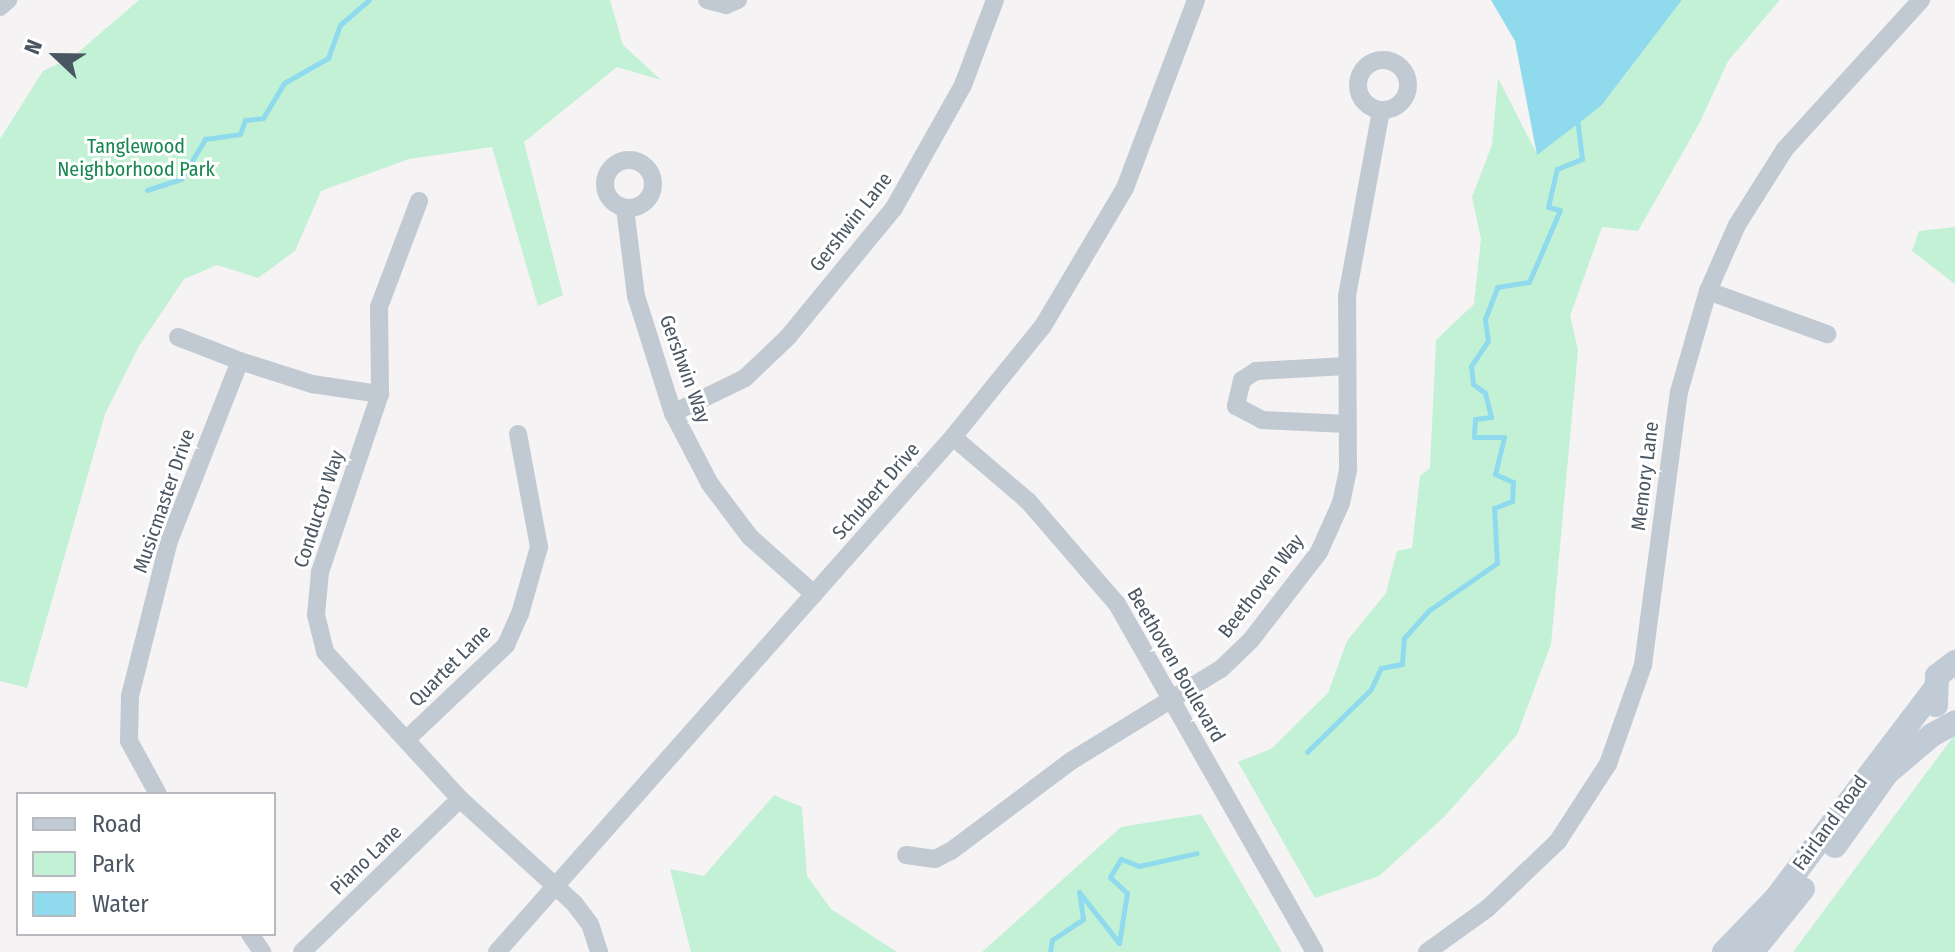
<!DOCTYPE html>
<html>
<head>
<meta charset="utf-8">
<style>
  body { margin:0 }
  #map { position:relative; width:1955px; height:952px; overflow:hidden; background:#f5f3f3; font-family:"Fira Sans Condensed",sans-serif }
  div>[style] { position:absolute }
  [style*='--x'] { left:calc(var(--x)*1px); top:calc(var(--y)*1px); width:calc(var(--w)*1px); rotate:calc(var(--a)*1deg) }
  .green>* { inset:0; background:#c3f1d5 }
  .water>* { inset:0; background:#90daee }
  .stream>* { height:5px; margin:-2.5px; padding:0 2.5px; transform-origin:2.5px; border-radius:2.5px; background:#90daee }
  .minor>* { height:18px; margin:-9px; padding:0 9px; transform-origin:9px; border-radius:9px; background:#c1cad2 }
  .minor>.ring { margin:-9px; padding:0; box-sizing:content-box; background:none; border:18px solid #c1cad2; border-radius:50% }
  .secondary>* { height:24px; margin:-12px; padding:0 12px; transform-origin:12px; border-radius:12px; background:#c1cbd6 }
  span { translate:-50% -50%; white-space:nowrap; text-align:center; line-height:1.15; -webkit-text-stroke:6px #fff; paint-order:stroke }
  .park-label { font-size:20px; color:#17864f }
  .street-label { font-size:20px; color:#4a5661 }
  .legend { position:absolute; left:16px; top:792px; width:260px; height:144px; box-sizing:border-box; background:#fff; border:2px solid #b7bbc0; margin:0; padding:10px 14px; list-style:none; font-size:24px; color:#4a5661 }
  .legend li { display:flex; align-items:center; gap:16px; height:40px }
  .legend b { width:40px; border:2px solid #b7bbc0 }
  .north { position:absolute; left:16px; top:16px; width:80px; height:80px; -webkit-text-stroke:6px #fff; paint-order:stroke; rotate:292deg; font-size:22px; font-weight:700; line-height:32px; text-align:center; color:#4a5661 }
  .north::after { content:''; display:block; margin:auto; width:28px; height:36px; background:#4a5661; clip-path:polygon(50% 0,100% 100%,50% 72%,0 100%) }
</style>
</head>
<body>
<div id="map">
  <div class="green">
    <div style="clip-path:polygon(139px 0,610px 0,623px 45px,661px 80px,617px 67px,524px 142px,563px 295px,538px 306px,492px 147px,409px 159px,321px 191px,295px 251px,258px 278px,217px 265px,184px 279px,139px 346px,105px 414px,27px 688px,0 681px,0 139px,43px 71px,74px 56px)"></div>
    <div style="clip-path:polygon(1682px 0,1780px 0,1728px 61px,1700px 122px,1638px 231px,1602px 227px,1570px 316px,1578px 350px,1551px 644px,1517px 735px,1444px 817px,1379px 876px,1315px 898px,1238px 762px,1271px 749px,1328px 693px,1347px 641px,1386px 593px,1397px 551px,1412px 548px,1420px 476px,1430px 468px,1436px 340px,1474px 304px,1481px 239px,1472px 197px,1492px 145px,1498px 78px,1537px 154px,1601px 106px)"></div>
    <div style="clip-path:polygon(1955px 227px,1955px 284px,1912px 251px,1919px 231px)"></div>
    <div style="clip-path:polygon(1955px 736px,1955px 952px,1793px 952px,1953px 737px)"></div>
    <div style="clip-path:polygon(774px 795px,802px 807px,807px 876px,831px 909px,897px 952px,691px 952px,670px 869px,704px 876px)"></div>
    <div style="clip-path:polygon(1201px 814px,1282px 952px,982px 952px,1121px 827px)"></div>
  </div>
  <div class="water">
    <div style="clip-path:polygon(1491px 0,1682px 0,1601px 106px,1537px 155px,1515px 41px)"></div>
  </div>
  <div class="stream">
    <div style="--x:147;--y:190;--w:36;--a:-18"></div>
    <div style="--x:181;--y:179;--w:47;--a:-59"></div>
    <div style="--x:205;--y:139;--w:35;--a:-8"></div>
    <div style="--x:240;--y:134;--w:15;--a:-70"></div>
    <div style="--x:245;--y:120;--w:18;--a:-6"></div>
    <div style="--x:263;--y:118;--w:41;--a:-59"></div>
    <div style="--x:284;--y:83;--w:51;--a:-29.6"></div>
    <div style="--x:328;--y:58;--w:35;--a:-70"></div>
    <div style="--x:340;--y:25;--w:38;--a:-41"></div>
    <div style="--x:1307;--y:752;--w:90;--a:-44.5"></div>
    <div style="--x:1371;--y:689;--w:23;--a:-65"></div>
    <div style="--x:1381;--y:668;--w:21;--a:-11"></div>
    <div style="--x:1402;--y:664;--w:26;--a:-86"></div>
    <div style="--x:1404;--y:638;--w:36;--a:-48"></div>
    <div style="--x:1428;--y:611;--w:84;--a:-34.8"></div>
    <div style="--x:1497;--y:563;--w:55;--a:-93.1"></div>
    <div style="--x:1494;--y:508;--w:19;--a:-21"></div>
    <div style="--x:1512;--y:501;--w:19;--a:-87"></div>
    <div style="--x:1513;--y:482;--w:20;--a:-156"></div>
    <div style="--x:1495;--y:474;--w:38;--a:-76"></div>
    <div style="--x:1504;--y:437;--w:30;--a:180"></div>
    <div style="--x:1474;--y:437;--w:18;--a:-87"></div>
    <div style="--x:1475;--y:419;--w:16;--a:-7"></div>
    <div style="--x:1491;--y:417;--w:25;--a:-104"></div>
    <div style="--x:1485;--y:393;--w:15;--a:-143"></div>
    <div style="--x:1473;--y:384;--w:18;--a:-96"></div>
    <div style="--x:1471;--y:366;--w:30;--a:-56"></div>
    <div style="--x:1488;--y:341;--w:22;--a:-98"></div>
    <div style="--x:1485;--y:319;--w:34;--a:-69"></div>
    <div style="--x:1497;--y:287;--w:32;--a:-9"></div>
    <div style="--x:1529;--y:282;--w:78;--a:-66.7"></div>
    <div style="--x:1560;--y:210;--w:12;--a:-166"></div>
    <div style="--x:1548;--y:207;--w:39;--a:-77"></div>
    <div style="--x:1557;--y:169;--w:27;--a:-22"></div>
    <div style="--x:1582;--y:159;--w:39;--a:-97"></div>
    <div style="--x:1050;--y:952;--w:12;--a:-81"></div>
    <div style="--x:1052;--y:940;--w:37;--a:-34"></div>
    <div style="--x:1083;--y:919;--w:27;--a:-98"></div>
    <div style="--x:1079;--y:892;--w:65;--a:51.9"></div>
    <div style="--x:1119;--y:943;--w:51;--a:-80.9"></div>
    <div style="--x:1127;--y:893;--w:23;--a:-137"></div>
    <div style="--x:1110;--y:877;--w:21;--a:-59"></div>
    <div style="--x:1121;--y:859;--w:19;--a:21"></div>
    <div style="--x:1139;--y:866;--w:59;--a:-12.6"></div>
  </div>
  <div class="minor">
    <div style="--x:707;--y:0;--w:20;--a:15"></div>
    <div style="--x:726;--y:5;--w:13;--a:-23"></div>
    <div style="--x:0;--y:7;--w:11;--a:-41"></div>
    <div class="ring" style="left:1358px;top:60px;width:32px;height:32px"></div>
    <div class="ring" style="left:605px;top:160px;width:30px;height:30px"></div>
    <div style="--x:419;--y:201;--w:113;--a:110.7"></div>
    <div style="--x:379;--y:307;--w:87;--a:89.3"></div>
    <div style="--x:380;--y:394;--w:188;--a:108.6"></div>
    <div style="--x:320;--y:572;--w:43;--a:95.3"></div>
    <div style="--x:316;--y:615;--w:38;--a:76"></div>
    <div style="--x:325;--y:652;--w:200;--a:47.4"></div>
    <div style="--x:460;--y:799;--w:154;--a:42.4"></div>
    <div style="--x:574;--y:903;--w:26;--a:53"></div>
    <div style="--x:590;--y:924;--w:29;--a:72"></div>
    <div style="--x:625;--y:208;--w:89;--a:82.9"></div>
    <div style="--x:636;--y:296;--w:123;--a:72.5"></div>
    <div style="--x:673;--y:413;--w:80;--a:62.5"></div>
    <div style="--x:710;--y:484;--w:66;--a:53"></div>
    <div style="--x:750;--y:537;--w:86;--a:41.7"></div>
    <div style="--x:1708;--y:291;--w:127;--a:19.9"></div>
    <div style="--x:178;--y:337;--w:66;--a:21.2"></div>
    <div style="--x:1346;--y:366;--w:90;--a:176.8"></div>
    <div style="--x:1256;--y:371;--w:17;--a:147"></div>
    <div style="--x:1242;--y:380;--w:27;--a:103"></div>
    <div style="--x:1236;--y:406;--w:30;--a:28"></div>
    <div style="--x:1262;--y:420;--w:85;--a:2.7"></div>
    <div style="--x:673;--y:413;--w:80;--a:-25.9"></div>
    <div style="--x:745;--y:378;--w:59;--a:-43.6"></div>
    <div style="--x:788;--y:337;--w:167;--a:-50.6"></div>
    <div style="--x:894;--y:208;--w:141;--a:-60.7"></div>
    <div style="--x:963;--y:85;--w:91;--a:-69.4"></div>
    <div style="--x:953;--y:437;--w:99;--a:40.5"></div>
    <div style="--x:1028;--y:501;--w:136;--a:49.2"></div>
    <div style="--x:1117;--y:604;--w:400;--a:60.4"></div>
    <div style="--x:407;--y:739;--w:137;--a:-43.5"></div>
    <div style="--x:506;--y:645;--w:34;--a:-66"></div>
    <div style="--x:520;--y:614;--w:70;--a:-74.2"></div>
    <div style="--x:539;--y:547;--w:115;--a:-100.5"></div>
    <div style="--x:158;--y:794;--w:60;--a:-118.7"></div>
    <div style="--x:129;--y:741;--w:45;--a:-88.7"></div>
    <div style="--x:130;--y:696;--w:160;--a:-75.9"></div>
    <div style="--x:169;--y:541;--w:193;--a:-68.5"></div>
    <div style="--x:240;--y:361;--w:76;--a:17.7"></div>
    <div style="--x:312;--y:384;--w:69;--a:8.4"></div>
    <div style="--x:906;--y:855;--w:29;--a:8"></div>
    <div style="--x:935;--y:859;--w:18;--a:-27"></div>
    <div style="--x:951;--y:851;--w:150;--a:-36.9"></div>
    <div style="--x:1071;--y:761;--w:177;--a:-31.6"></div>
    <div style="--x:1222;--y:668;--w:40;--a:-44"></div>
    <div style="--x:1251;--y:640;--w:111;--a:-52.3"></div>
    <div style="--x:1319;--y:552;--w:54;--a:-65.8"></div>
    <div style="--x:1341;--y:503;--w:35;--a:-78"></div>
    <div style="--x:1348;--y:469;--w:173;--a:-90.3"></div>
    <div style="--x:1347;--y:296;--w:188;--a:-79.6"></div>
    <div style="--x:250;--y:934;--w:22;--a:56"></div>
    <div style="--x:302;--y:952;--w:220;--a:-44.1"></div>
    <div style="--x:497;--y:952;--w:688;--a:-48.48"></div>
    <div style="--x:953;--y:437;--w:143;--a:-51"></div>
    <div style="--x:1043;--y:326;--w:161;--a:-59.3"></div>
    <div style="--x:1125;--y:188;--w:201;--a:-69.3"></div>
    <div style="--x:1427;--y:952;--w:75;--a:-35.8"></div>
    <div style="--x:1488;--y:908;--w:97;--a:-43.7"></div>
    <div style="--x:1558;--y:841;--w:92;--a:-57"></div>
    <div style="--x:1608;--y:764;--w:105;--a:-70.5"></div>
    <div style="--x:1643;--y:665;--w:275;--a:-82.5"></div>
    <div style="--x:1679;--y:392;--w:105;--a:-74"></div>
    <div style="--x:1708;--y:291;--w:72;--a:-66.3"></div>
    <div style="--x:1737;--y:225;--w:90;--a:-57.7"></div>
    <div style="--x:1785;--y:149;--w:202;--a:-47.6"></div>
  </div>
  <div class="secondary">
    <div style="--x:1936;--y:705;--w:29;--a:-88"></div>
    <div style="--x:1937;--y:676;--w:23;--a:-38"></div>
    <div style="--x:1835;--y:846;--w:90;--a:-54.5"></div>
    <div style="--x:1887;--y:773;--w:59;--a:-40.2"></div>
    <div style="--x:1932;--y:735;--w:26;--a:-29"></div>
    <div style="--x:1724;--y:952;--w:75;--a:-46.1"></div>
    <div style="--x:1776;--y:898;--w:260;--a:-52.8"></div>
    <div style="--x:1752;--y:952;--w:81;--a:-51"></div>
  </div>
  <div class="park-label">
    <span style="left:136px;top:158px">Tanglewood<br>Neighborhood Park</span>
  </div>
  <div class="street-label">
    <span style="left:851px;top:222px;rotate:-52deg">Gershwin Lane</span>
    <span style="left:685px;top:369px;rotate:70deg">Gershwin Way</span>
    <span style="left:1645px;top:476px;rotate:-83deg">Memory Lane</span>
    <span style="left:876px;top:491px;rotate:-49deg">Schubert Drive</span>
    <span style="left:164px;top:501px;rotate:-71deg">Musicmaster Drive</span>
    <span style="left:319px;top:509px;rotate:-72deg">Conductor Way</span>
    <span style="left:1261px;top:586px;rotate:-52deg">Beethoven Way</span>
    <span style="left:1176px;top:665px;rotate:60deg">Beethoven Boulevard</span>
    <span style="left:450px;top:666px;rotate:-45deg">Quartet Lane</span>
    <span style="left:1830px;top:823px;rotate:-54deg">Fairland Road</span>
    <span style="left:366px;top:860px;rotate:-44deg">Piano Lane</span>
  </div>
  <ul class="legend">
  <li><b style="height:10px;background:#c1cbd6"></b>Road</li>
  <li><b style="height:22px;background:#c3f1d5"></b>Park</li>
  <li><b style="height:22px;background:#90daee"></b>Water</li>
  </ul>
  <div class="north">N</div>
</div>
</body>
</html>
